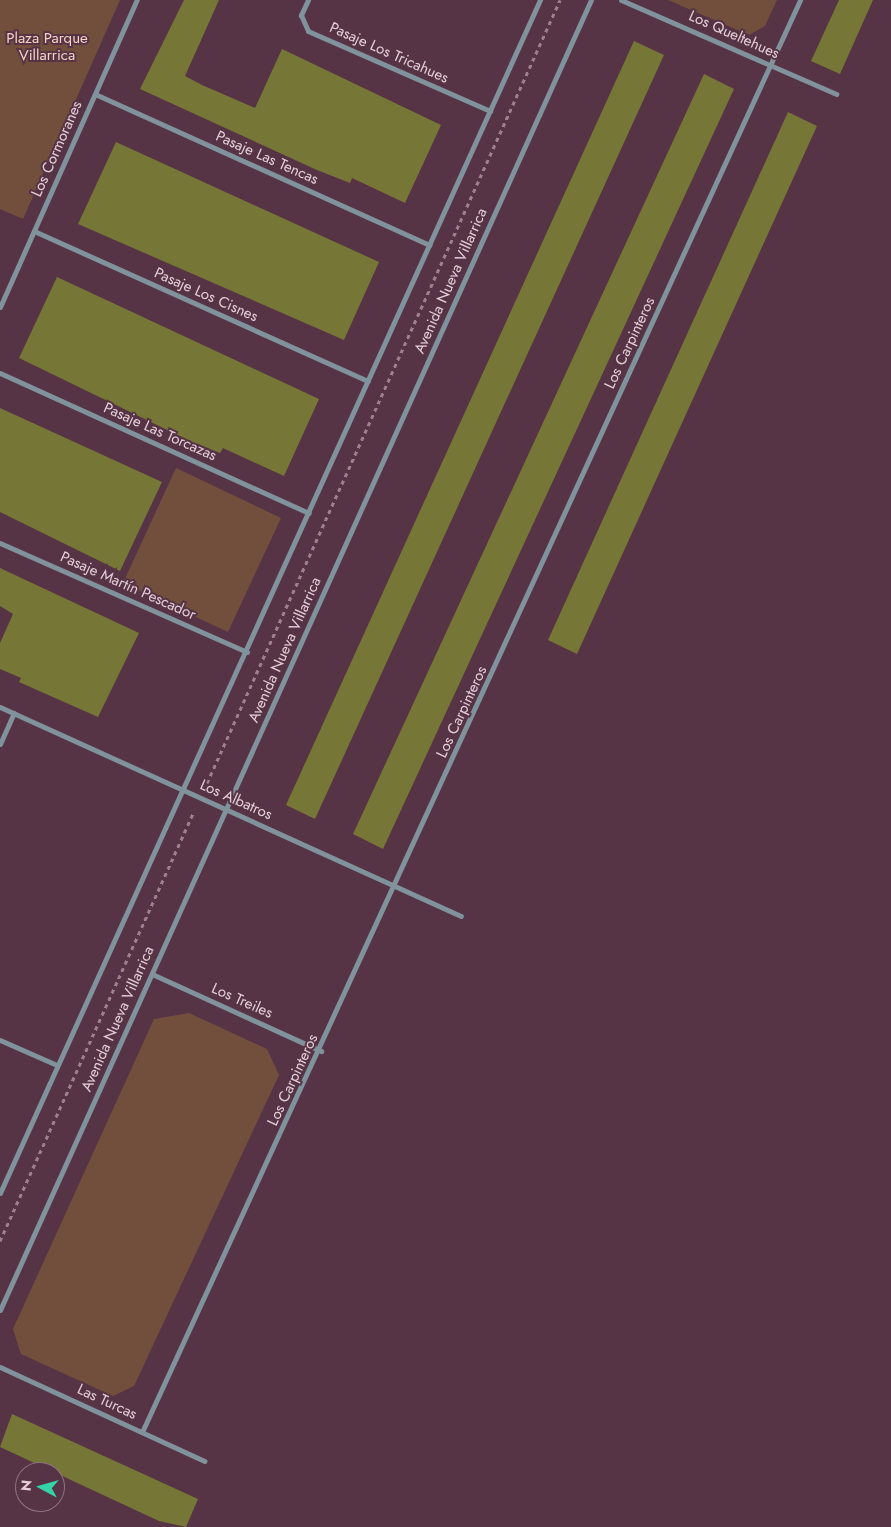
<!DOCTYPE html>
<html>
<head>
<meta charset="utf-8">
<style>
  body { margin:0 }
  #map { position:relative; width:891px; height:1527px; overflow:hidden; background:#563445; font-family:Jost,sans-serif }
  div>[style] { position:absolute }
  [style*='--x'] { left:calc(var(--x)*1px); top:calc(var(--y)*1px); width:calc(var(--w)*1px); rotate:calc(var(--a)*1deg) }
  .green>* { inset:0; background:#724f3d }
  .building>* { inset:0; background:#767636 }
  .path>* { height:3px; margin-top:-1.5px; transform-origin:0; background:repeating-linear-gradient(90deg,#9d818e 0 4px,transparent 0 8px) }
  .street>* { height:5px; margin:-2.5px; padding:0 2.5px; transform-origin:2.5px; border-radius:2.5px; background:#80929b }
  span { translate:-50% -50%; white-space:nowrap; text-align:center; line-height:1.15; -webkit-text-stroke:4px #563445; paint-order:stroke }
  .street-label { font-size:15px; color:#e4ced8 }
  .park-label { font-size:15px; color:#f5d2c0 }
  .north { position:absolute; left:15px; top:1462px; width:50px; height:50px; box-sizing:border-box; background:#563445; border:1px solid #8f7280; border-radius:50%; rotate:276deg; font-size:14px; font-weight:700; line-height:20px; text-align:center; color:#e4ced8 }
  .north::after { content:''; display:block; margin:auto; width:18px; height:22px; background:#34d4a8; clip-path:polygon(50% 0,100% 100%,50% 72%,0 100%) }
</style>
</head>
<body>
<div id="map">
  <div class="green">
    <div style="clip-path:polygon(0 0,120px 0,23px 219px,0 209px)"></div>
    <div style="clip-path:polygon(668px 0,777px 0,765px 26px,749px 35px)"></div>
    <div style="clip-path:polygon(176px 468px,281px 518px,228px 632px,123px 583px)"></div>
    <div style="clip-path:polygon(189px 1013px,267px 1049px,279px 1075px,134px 1386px,113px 1396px,21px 1354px,13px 1329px,154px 1019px)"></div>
  </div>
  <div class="building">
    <div style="clip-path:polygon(184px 0,219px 0,185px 76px,202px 85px,255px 108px,282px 49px,441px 125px,405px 203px,352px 178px,350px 183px,317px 170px,140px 89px)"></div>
    <div style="clip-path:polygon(839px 0,873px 0,840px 74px,811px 61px)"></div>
    <div style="clip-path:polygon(634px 41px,664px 55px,315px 819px,286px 805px)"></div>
    <div style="clip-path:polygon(704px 74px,734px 89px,383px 849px,353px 834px)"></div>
    <div style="clip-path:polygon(788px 112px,817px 126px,577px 654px,548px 640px)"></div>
    <div style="clip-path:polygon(116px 142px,379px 262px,344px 340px,78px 224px)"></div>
    <div style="clip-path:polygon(57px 277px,319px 399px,284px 476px,223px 448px,220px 453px,190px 441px,19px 358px)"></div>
    <div style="clip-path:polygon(0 408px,162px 482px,120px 571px,0 512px)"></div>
    <div style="clip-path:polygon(0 568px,139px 633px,98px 717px,19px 682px,21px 678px,0 669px,0 643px,13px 614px,0 606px)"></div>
    <div style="clip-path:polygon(12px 1414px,198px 1499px,186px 1527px,159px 1521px,0 1447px)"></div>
  </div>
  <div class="path">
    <div style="--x:207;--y:783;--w:859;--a:-65.73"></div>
    <div style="--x:0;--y:1241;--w:471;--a:-65.7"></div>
  </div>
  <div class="street">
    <div style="--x:308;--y:0;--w:17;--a:115"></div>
    <div style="--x:301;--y:15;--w:17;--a:66"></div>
    <div style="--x:308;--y:31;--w:199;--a:23.7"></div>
    <div style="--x:621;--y:0;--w:235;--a:23.6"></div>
    <div style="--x:95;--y:94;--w:367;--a:24.3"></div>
    <div style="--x:34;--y:231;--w:366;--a:24.2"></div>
    <div style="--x:0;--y:307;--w:336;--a:-66"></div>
    <div style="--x:0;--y:373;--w:339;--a:24.4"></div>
    <div style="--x:0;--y:543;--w:270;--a:23.8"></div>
    <div style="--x:0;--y:707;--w:506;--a:24.39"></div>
    <div style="--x:0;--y:744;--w:34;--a:-66"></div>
    <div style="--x:152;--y:974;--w:186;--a:24.5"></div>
    <div style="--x:0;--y:1040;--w:62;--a:23.7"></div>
    <div style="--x:0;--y:1193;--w:1310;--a:-65.65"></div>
    <div style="--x:0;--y:1310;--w:1437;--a:-65.72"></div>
    <div style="--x:0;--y:1367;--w:225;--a:24.7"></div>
    <div style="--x:142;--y:1432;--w:1576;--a:-65.32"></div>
  </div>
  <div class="street-label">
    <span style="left:734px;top:35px;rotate:24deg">Los Queltehues</span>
    <span style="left:389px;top:53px;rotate:24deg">Pasaje Los Tricahues</span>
    <span style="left:57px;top:149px;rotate:-66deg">Los Cormoranes</span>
    <span style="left:267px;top:158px;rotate:24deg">Pasaje Las Tencas</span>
    <span style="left:451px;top:281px;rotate:-66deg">Avenida Nueva Villarrica</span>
    <span style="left:206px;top:295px;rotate:24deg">Pasaje Los Cisnes</span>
    <span style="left:630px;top:343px;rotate:-65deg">Los Carpinteros</span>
    <span style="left:160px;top:432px;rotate:24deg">Pasaje Las Torcazas</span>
    <span style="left:128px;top:586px;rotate:24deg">Pasaje Martín Pescador</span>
    <span style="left:285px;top:650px;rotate:-66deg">Avenida Nueva Villarrica</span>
    <span style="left:462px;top:712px;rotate:-65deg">Los Carpinteros</span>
    <span style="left:236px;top:800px;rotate:24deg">Los Albatros</span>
    <span style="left:242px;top:1001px;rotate:24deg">Los Treiles</span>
    <span style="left:118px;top:1019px;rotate:-66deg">Avenida Nueva Villarrica</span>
    <span style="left:293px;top:1080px;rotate:-65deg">Los Carpinteros</span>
    <span style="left:107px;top:1402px;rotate:25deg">Las Turcas</span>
  </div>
  <div class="park-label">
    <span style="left:47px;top:47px">Plaza Parque<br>Villarrica</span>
  </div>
  <div class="north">N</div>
</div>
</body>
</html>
